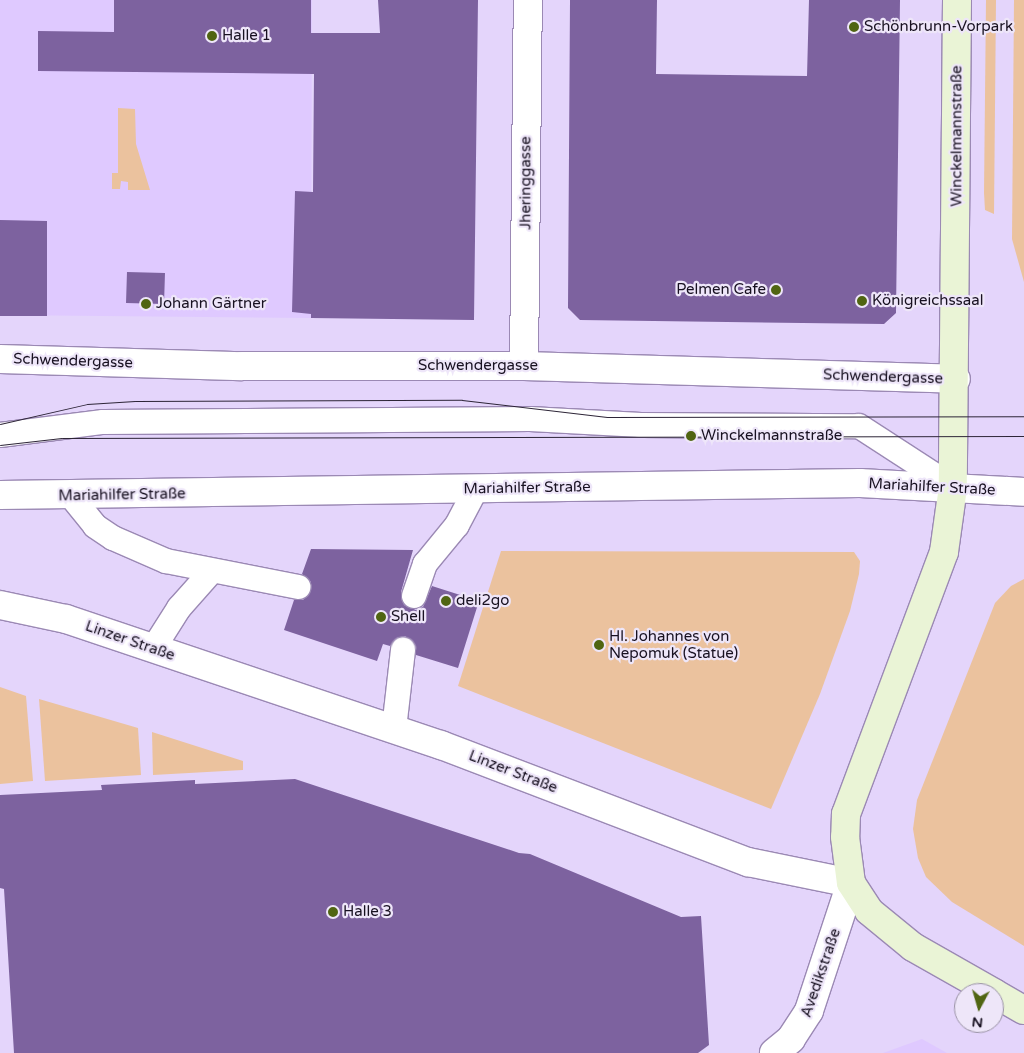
<!DOCTYPE html>
<html>
<head>
<meta charset="utf-8">
<style>
  body { margin:0 }
  #map { position:relative; width:1024px; height:1053px; overflow:hidden; background:#e4d5fb; font-family:"Varela Round",sans-serif }
  div>[style] { position:absolute }
  [style*='--x'] { left:calc(var(--x)*1px); top:calc(var(--y)*1px); width:calc(var(--w)*1px); rotate:calc(var(--a)*1deg) }
  .built>* { inset:0; background:#dfc9ff }
  .green>* { inset:0; background:#ebc29e }
  .building>* { inset:0; background:#7d629f }
  .roads { filter:drop-shadow(1px 0 #9b89b4) drop-shadow(-1px 0 #9b89b4) drop-shadow(0 1px #9b89b4) drop-shadow(0 -1px #9b89b4) }
  .service>* { height:24px; margin:-12px; padding:0 12px; transform-origin:12px; border-radius:12px; background:#fff }
  .minor>* { height:28px; margin:-14px; padding:0 14px; transform-origin:14px; border-radius:14px; background:#fff }
  .tertiary>* { height:28px; margin:-14px; padding:0 14px; transform-origin:14px; border-radius:14px; background:#fff }
  .secondary>* { height:28px; margin:-14px; padding:0 14px; transform-origin:14px; border-radius:14px; background:#eaf4d6 }
  .tram>* { height:1px; margin:-0.5px; padding:0 0.5px; transform-origin:0.5px; border-radius:0.5px; background:#2d2537 }
  .dots>* { width:14px; height:14px; translate:-50% -50%; box-sizing:border-box; border:2px solid #eee6f9; border-radius:50% }
  span { translate:-50% -50%; white-space:nowrap; text-align:center; line-height:1.15; -webkit-text-stroke:4.5px #eee6f9; paint-order:stroke }
  .poi-label { font-size:15px; color:#181121 }
  .left { translate:0 -50%; text-align:left }
  .right { translate:-100% -50%; text-align:right }
  .street-label { font-size:15px; color:#181121 }
  .north { position:absolute; left:954px; top:983px; width:50px; height:50px; box-sizing:border-box; background:#eee6f9; border:1px solid #9891a3; border-radius:50%; rotate:186deg; font-size:14px; font-weight:700; line-height:20px; text-align:center; color:#181121 }
  .north::after { content:''; display:block; margin:auto; width:18px; height:22px; background:#506512; clip-path:polygon(50% 0,100% 100%,50% 72%,0 100%) }
</style>
</head>
<body>
<div id="map">
  <div class="built">
    <div style="clip-path:polygon(0 0,312px 0,311px 318px,0 315px)"></div>
    <div style="clip-path:polygon(922px 1039px,947px 1053px,883px 1053px)"></div>
  </div>
  <div class="green">
    <div style="clip-path:polygon(986px 0,996px 0,994px 214px,985px 210px,984px 193px)"></div>
    <div style="clip-path:polygon(1014px 0,1024px 0,1024px 282px,1012px 239px)"></div>
    <div style="clip-path:polygon(118px 108px,135px 109px,136px 144px,150px 190px,128px 190px,128px 182px,121px 181px,120px 189px,112px 189px,112px 173px,118px 173px)"></div>
    <div style="clip-path:polygon(501px 551px,854px 552px,860px 561px,859px 574px,850px 611px,820px 694px,771px 809px,458px 686px)"></div>
    <div style="clip-path:polygon(1024px 579px,1024px 946px,952px 902px,926px 877px,918px 858px,913px 829px,917px 800px,995px 603px,1011px 586px)"></div>
    <div style="clip-path:polygon(0 687px,26px 696px,33px 781px,0 784px)"></div>
    <div style="clip-path:polygon(39px 699px,138px 728px,141px 775px,45px 781px)"></div>
    <div style="clip-path:polygon(152px 732px,243px 761px,243px 770px,153px 775px)"></div>
  </div>
  <div class="building">
    <div style="clip-path:polygon(114px 0,311px 0,311px 33px,380px 33px,378px 0,478px 0,474px 320px,311px 318px,311px 314px,292px 312px,295px 191px,313px 192px,314px 74px,38px 71px,38px 31px,114px 32px)"></div>
    <div style="clip-path:polygon(570px 0,657px 0,656px 74px,807px 76px,809px 0,900px 0,896px 313px,884px 324px,580px 320px,568px 308px)"></div>
    <div style="clip-path:polygon(0 220px,47px 221px,47px 316px,0 316px)"></div>
    <div style="clip-path:polygon(127px 272px,165px 273px,164px 304px,126px 303px)"></div>
    <div style="clip-path:polygon(311px 549px,413px 550px,401px 592px,404px 605px,416px 610px,423px 607px,432px 586px,479px 601px,458px 668px,416px 655px,415px 644px,405px 636px,397px 638px,390px 646px,383px 644px,377px 661px,284px 630px,294px 600px,303px 600px,311px 590px,311px 582px,302px 574px)"></div>
    <div style="clip-path:polygon(295px 779px,519px 853px,530px 854px,681px 917px,701px 916px,709px 1045px,698px 1053px,14px 1053px,4px 889px,0 888px,0 795px,102px 790px,101px 785px,195px 780px,195px 784px)"></div>
  </div>
  <div class="roads">
    <div class="service">
      <div style="--x:0;--y:435;--w:104;--a:-7.2"></div>
      <div style="--x:103;--y:422;--w:427;--a:-0.4"></div>
      <div style="--x:530;--y:419;--w:111;--a:3.1"></div>
      <div style="--x:641;--y:425;--w:218;--a:0.3"></div>
      <div style="--x:859;--y:426;--w:112;--a:33"></div>
      <div style="--x:71;--y:496;--w:38;--a:51"></div>
      <div style="--x:95;--y:526;--w:22;--a:34"></div>
      <div style="--x:113;--y:538;--w:58;--a:23.5"></div>
      <div style="--x:166;--y:561;--w:135;--a:11.1"></div>
      <div style="--x:414;--y:596;--w:34;--a:-71"></div>
      <div style="--x:425;--y:564;--w:50;--a:-50.6"></div>
      <div style="--x:457;--y:525;--w:41;--a:-62.2"></div>
      <div style="--x:153;--y:649;--w:49;--a:-57.6"></div>
      <div style="--x:179;--y:608;--w:48;--a:-48.4"></div>
      <div style="--x:394;--y:729;--w:80;--a:-83.5"></div>
    </div>
    <div class="minor">
      <div style="--x:0;--y:359;--w:242;--a:1.7"></div>
      <div style="--x:242;--y:366;--w:282;--a:0"></div>
      <div style="--x:524;--y:366;--w:432;--a:1.7"></div>
      <div style="--x:524;--y:366;--w:366;--a:-89.4"></div>
    </div>
    <div class="tertiary">
      <div style="--x:0;--y:495;--w:860;--a:-0.8"></div>
      <div style="--x:860;--y:483;--w:164;--a:3.1"></div>
      <div style="--x:0;--y:605;--w:67;--a:12"></div>
      <div style="--x:66;--y:619;--w:396;--a:18.6"></div>
      <div style="--x:441;--y:745;--w:329;--a:20.9"></div>
      <div style="--x:748;--y:862;--w:105;--a:11.5"></div>
      <div style="--x:851;--y:883;--w:135;--a:108.2"></div>
      <div style="--x:809;--y:1011;--w:33;--a:123"></div>
      <div style="--x:791;--y:1039;--w:22;--a:141"></div>
    </div>
    <div class="secondary">
      <div style="--x:957;--y:0;--w:487;--a:90.5"></div>
      <div style="--x:953;--y:487;--w:66;--a:97.9"></div>
      <div style="--x:944;--y:552;--w:280;--a:110.5"></div>
      <div style="--x:846;--y:814;--w:23;--a:92"></div>
      <div style="--x:845;--y:837;--w:46;--a:82.6"></div>
      <div style="--x:851;--y:883;--w:33;--a:57"></div>
      <div style="--x:869;--y:911;--w:57;--a:39.3"></div>
      <div style="--x:913;--y:947;--w:93;--a:29.6"></div>
      <div style="--x:994;--y:993;--w:34;--a:30"></div>
    </div>
  </div>
  <div class="tram">
    <div style="--x:0;--y:424;--w:89;--a:-12.9"></div>
    <div style="--x:87;--y:404;--w:48;--a:-3.6"></div>
    <div style="--x:135;--y:401;--w:327;--a:-0.2"></div>
    <div style="--x:462;--y:400;--w:146;--a:6.7"></div>
    <div style="--x:607;--y:417;--w:417;--a:-0.1"></div>
    <div style="--x:0;--y:445;--w:62;--a:-6.4"></div>
    <div style="--x:62;--y:438;--w:962;--a:-0.12"></div>
  </div>
  <div class="dots">
    <div style="left:854px;top:27px;background:#506512"></div>
    <div style="left:212px;top:36px;background:#506512"></div>
    <div style="left:776px;top:290px;background:#506512"></div>
    <div style="left:862px;top:301px;background:#506512"></div>
    <div style="left:146px;top:304px;background:#506512"></div>
    <div style="left:691px;top:436px;background:#506512"></div>
    <div style="left:446px;top:601px;background:#506512"></div>
    <div style="left:381px;top:617px;background:#506512"></div>
    <div style="left:599px;top:645px;background:#506512"></div>
    <div style="left:333px;top:912px;background:#506512"></div>
  </div>
  <div class="poi-label">
    <span class="left" style="left:864px;top:27px">Schönbrunn-Vorpark</span>
    <span class="left" style="left:222px;top:36px">Halle 1</span>
    <span class="right" style="left:766px;top:290px">Pelmen Cafe</span>
    <span class="left" style="left:872px;top:301px">Königreichssaal</span>
    <span class="left" style="left:156px;top:304px">Johann Gärtner</span>
    <span class="left" style="left:701px;top:436px">Winckelmannstraße</span>
    <span class="left" style="left:456px;top:601px">deli2go</span>
    <span class="left" style="left:391px;top:617px">Shell</span>
    <span class="left" style="left:609px;top:645px">Hl. Johannes von<br>Nepomuk (Statue)</span>
    <span class="left" style="left:343px;top:912px">Halle 3</span>
  </div>
  <div class="street-label">
    <span style="left:957px;top:136px;rotate:-90deg">Winckelmannstraße</span>
    <span style="left:526px;top:183px;rotate:-90deg">Jheringgasse</span>
    <span style="left:73px;top:361px;rotate:2deg">Schwendergasse</span>
    <span style="left:478px;top:366px">Schwendergasse</span>
    <span style="left:883px;top:377px;rotate:2deg">Schwendergasse</span>
    <span style="left:932px;top:487px;rotate:3deg">Mariahilfer Straße</span>
    <span style="left:527px;top:488px;rotate:-1deg">Mariahilfer Straße</span>
    <span style="left:122px;top:495px;rotate:-1deg">Mariahilfer Straße</span>
    <span style="left:130px;top:641px;rotate:19deg">Linzer Straße</span>
    <span style="left:513px;top:772px;rotate:21deg">Linzer Straße</span>
    <span style="left:821px;top:973px;rotate:-71deg">Avedikstraße</span>
  </div>
  <div class="north">N</div>
</div>
</body>
</html>
